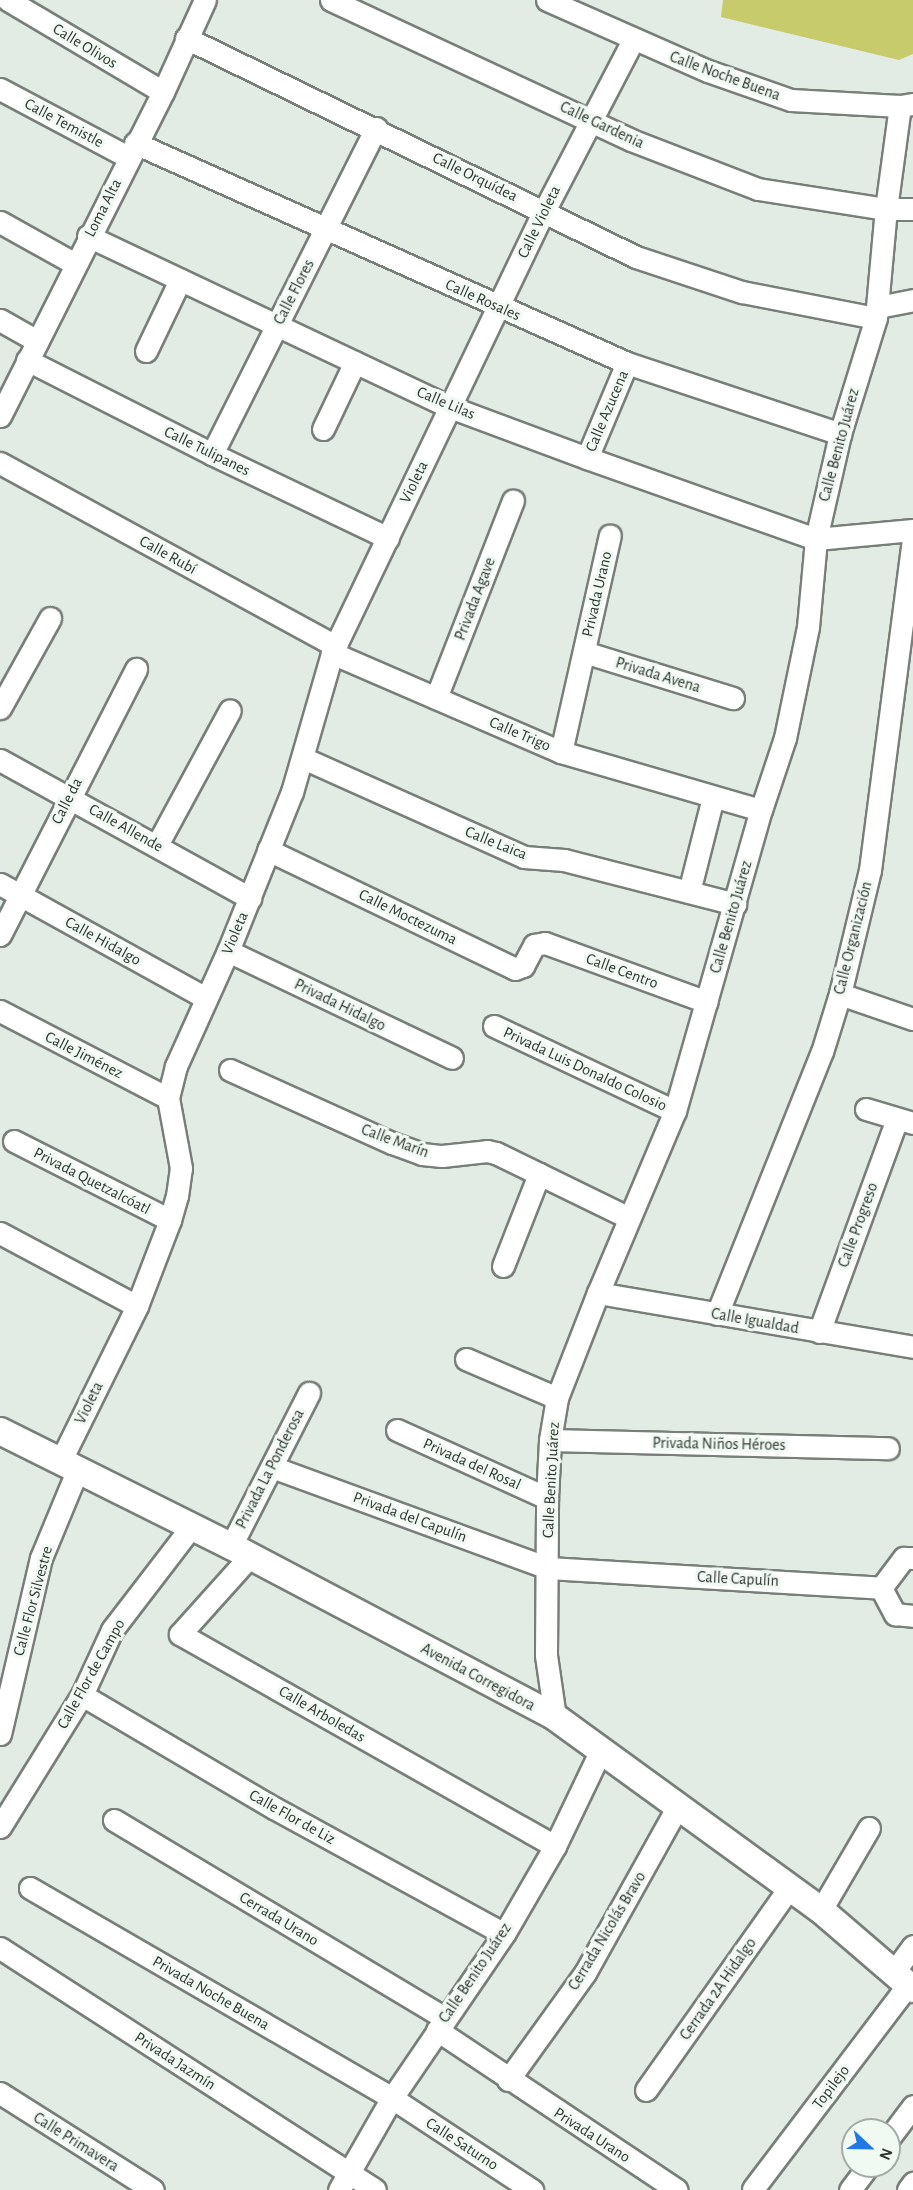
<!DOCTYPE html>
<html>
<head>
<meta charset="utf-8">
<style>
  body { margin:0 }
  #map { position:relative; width:913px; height:2190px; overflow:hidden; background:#e3ebe5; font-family:"Alegreya Sans",sans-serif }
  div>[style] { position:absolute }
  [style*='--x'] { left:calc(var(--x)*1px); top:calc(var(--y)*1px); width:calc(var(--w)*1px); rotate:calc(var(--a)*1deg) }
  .green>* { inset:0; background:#c7cb6b }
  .roads { filter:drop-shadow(2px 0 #787f79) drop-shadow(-2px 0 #787f79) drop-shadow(0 2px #787f79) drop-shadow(0 -2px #787f79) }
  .minor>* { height:21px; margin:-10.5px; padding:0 10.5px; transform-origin:10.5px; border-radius:10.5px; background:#fff }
  .major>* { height:26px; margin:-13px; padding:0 13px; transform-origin:13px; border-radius:13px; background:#fff }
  span { translate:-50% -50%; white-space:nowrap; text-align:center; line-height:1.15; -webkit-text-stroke:6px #f0f9f2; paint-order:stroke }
  .street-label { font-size:16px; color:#313431 }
  .north { position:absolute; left:841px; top:2118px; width:60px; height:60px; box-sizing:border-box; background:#f0f9f2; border:2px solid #a4aaa5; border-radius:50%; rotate:112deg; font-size:16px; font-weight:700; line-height:24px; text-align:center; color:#313431 }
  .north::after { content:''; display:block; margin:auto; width:21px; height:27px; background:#2279e3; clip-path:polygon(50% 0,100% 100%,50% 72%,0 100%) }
</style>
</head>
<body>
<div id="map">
  <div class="green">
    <div style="clip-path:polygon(723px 0,913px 0,913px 54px,899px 60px,721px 17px)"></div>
  </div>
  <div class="roads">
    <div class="minor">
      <div style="--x:8;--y:0;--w:180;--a:30.7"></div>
      <div style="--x:331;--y:0;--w:331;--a:25"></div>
      <div style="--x:631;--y:140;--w:136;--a:21.1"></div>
      <div style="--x:758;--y:189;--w:130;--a:8.9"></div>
      <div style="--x:886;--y:209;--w:27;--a:0"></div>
      <div style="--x:547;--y:0;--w:176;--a:23.8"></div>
      <div style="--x:708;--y:71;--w:88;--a:19.3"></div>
      <div style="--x:791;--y:100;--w:109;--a:3.2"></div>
      <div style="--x:900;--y:106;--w:12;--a:-9"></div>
      <div style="--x:186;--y:38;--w:500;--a:25.95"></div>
      <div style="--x:636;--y:257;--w:112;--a:18.3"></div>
      <div style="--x:742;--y:292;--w:136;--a:11"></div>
      <div style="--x:0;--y:89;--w:145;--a:28"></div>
      <div style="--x:135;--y:143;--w:539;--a:24.09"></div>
      <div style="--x:627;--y:363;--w:225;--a:18.4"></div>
      <div style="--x:0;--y:222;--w:86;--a:29.2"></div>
      <div style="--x:88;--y:236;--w:400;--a:25.3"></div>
      <div style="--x:450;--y:407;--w:146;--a:20.4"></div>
      <div style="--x:587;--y:458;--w:243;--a:19.5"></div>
      <div style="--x:816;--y:539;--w:97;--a:-5.3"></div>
      <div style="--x:878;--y:307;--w:36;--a:-11"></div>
      <div style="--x:0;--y:320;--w:43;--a:29.6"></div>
      <div style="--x:146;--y:351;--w:79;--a:-64.4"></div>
      <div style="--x:27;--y:360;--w:208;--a:26.9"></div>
      <div style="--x:212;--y:454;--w:195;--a:25.5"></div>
      <div style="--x:0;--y:416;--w:363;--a:-63.3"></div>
      <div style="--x:163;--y:92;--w:101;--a:-65.5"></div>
      <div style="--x:323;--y:429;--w:74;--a:-64.5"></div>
      <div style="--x:212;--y:454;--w:365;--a:-63.3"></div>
      <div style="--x:587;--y:458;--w:103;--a:-67.2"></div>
      <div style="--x:0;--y:463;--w:383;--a:28.6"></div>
      <div style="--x:584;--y:652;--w:156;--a:17.2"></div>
      <div style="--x:332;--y:653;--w:249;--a:23.4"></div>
      <div style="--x:561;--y:752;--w:208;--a:16.2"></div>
      <div style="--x:436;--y:698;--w:212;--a:-68.7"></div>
      <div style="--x:0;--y:708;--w:103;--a:-60.9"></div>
      <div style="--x:561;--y:752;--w:222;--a:-77.3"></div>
      <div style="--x:303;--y:758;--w:242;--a:24.1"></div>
      <div style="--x:524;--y:857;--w:40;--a:4.3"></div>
      <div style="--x:564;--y:860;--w:177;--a:14.4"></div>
      <div style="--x:0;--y:760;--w:286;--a:28.9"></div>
      <div style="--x:157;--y:845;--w:153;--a:-61.6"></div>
      <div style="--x:268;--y:850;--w:274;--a:25.7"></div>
      <div style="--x:515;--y:969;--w:9;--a:-21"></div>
      <div style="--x:523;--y:966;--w:24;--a:-62"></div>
      <div style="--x:534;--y:945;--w:11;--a:-10"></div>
      <div style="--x:545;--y:943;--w:172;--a:20"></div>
      <div style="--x:0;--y:884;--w:235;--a:29"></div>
      <div style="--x:689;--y:892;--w:98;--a:-75.8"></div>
      <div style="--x:0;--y:935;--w:299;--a:-62.9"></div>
      <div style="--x:228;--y:951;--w:248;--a:25.5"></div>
      <div style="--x:840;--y:994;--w:77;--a:18.9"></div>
      <div style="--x:0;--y:1011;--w:189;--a:27.4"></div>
      <div style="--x:494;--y:1026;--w:200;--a:25.2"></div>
      <div style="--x:230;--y:1070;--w:178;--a:24.3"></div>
      <div style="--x:392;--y:1143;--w:32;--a:20"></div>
      <div style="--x:422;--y:1154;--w:20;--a:6"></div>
      <div style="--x:442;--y:1156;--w:45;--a:-6.3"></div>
      <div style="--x:487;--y:1151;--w:9;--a:13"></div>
      <div style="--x:496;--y:1153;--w:148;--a:26"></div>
      <div style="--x:866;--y:1109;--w:49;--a:16.6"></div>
      <div style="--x:14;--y:1141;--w:175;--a:26.9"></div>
      <div style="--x:0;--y:1233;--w:155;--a:28.1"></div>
      <div style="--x:503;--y:1266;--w:99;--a:-68.6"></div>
      <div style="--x:598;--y:1293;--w:320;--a:9.7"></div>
      <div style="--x:717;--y:1314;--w:282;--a:-68.2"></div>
      <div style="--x:822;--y:1052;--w:61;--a:-72.8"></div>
      <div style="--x:840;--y:994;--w:128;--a:-76.4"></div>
      <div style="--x:870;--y:870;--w:332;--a:-82.6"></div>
      <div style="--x:819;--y:1332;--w:227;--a:-69.9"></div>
      <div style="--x:466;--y:1359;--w:99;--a:23.2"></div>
      <div style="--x:397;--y:1430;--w:165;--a:24.4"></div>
      <div style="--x:550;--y:1440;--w:338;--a:1.4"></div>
      <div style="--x:60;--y:1462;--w:174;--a:-63.7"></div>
      <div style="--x:137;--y:1306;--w:92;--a:-69"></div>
      <div style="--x:170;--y:1220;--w:25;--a:-74"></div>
      <div style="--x:177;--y:1196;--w:28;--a:-82"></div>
      <div style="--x:181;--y:1168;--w:71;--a:-100.5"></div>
      <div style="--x:168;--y:1098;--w:33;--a:-76"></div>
      <div style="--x:176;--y:1066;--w:126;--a:-65.7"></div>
      <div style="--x:228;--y:951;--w:171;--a:-68.1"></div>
      <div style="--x:292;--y:792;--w:145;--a:-73.9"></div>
      <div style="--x:332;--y:653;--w:490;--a:-64.4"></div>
      <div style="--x:544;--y:211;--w:193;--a:-62.5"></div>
      <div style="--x:272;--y:1467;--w:294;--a:20.1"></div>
      <div style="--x:548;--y:1568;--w:334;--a:3.4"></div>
      <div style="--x:231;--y:1546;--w:172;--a:-63"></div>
      <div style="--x:250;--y:1556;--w:105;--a:131.9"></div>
      <div style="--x:180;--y:1634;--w:431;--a:29.5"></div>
      <div style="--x:881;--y:1588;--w:30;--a:62"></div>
      <div style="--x:895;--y:1614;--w:18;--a:6"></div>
      <div style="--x:881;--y:1588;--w:38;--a:-53"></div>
      <div style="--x:904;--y:1558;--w:9;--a:0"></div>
      <div style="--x:82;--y:1695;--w:223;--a:30.5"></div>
      <div style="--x:274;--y:1808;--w:262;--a:28.7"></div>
      <div style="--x:555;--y:1717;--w:63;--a:-98.3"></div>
      <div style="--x:546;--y:1655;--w:157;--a:-89.6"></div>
      <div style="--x:547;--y:1498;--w:58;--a:-87"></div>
      <div style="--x:550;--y:1440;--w:43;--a:-80.5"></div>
      <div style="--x:557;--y:1398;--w:113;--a:-68.7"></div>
      <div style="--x:598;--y:1293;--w:198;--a:-67.1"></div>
      <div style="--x:675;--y:1111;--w:313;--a:-74.1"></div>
      <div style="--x:761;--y:810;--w:76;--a:-71.6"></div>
      <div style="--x:785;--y:738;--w:113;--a:-78.3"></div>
      <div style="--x:808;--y:627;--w:88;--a:-84.8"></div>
      <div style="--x:816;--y:539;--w:108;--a:-77.1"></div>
      <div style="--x:840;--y:434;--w:121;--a:-72.8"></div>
      <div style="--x:876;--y:318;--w:109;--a:-84.8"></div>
      <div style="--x:886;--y:209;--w:104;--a:-82.3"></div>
      <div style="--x:0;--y:1734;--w:181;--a:-76.9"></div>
      <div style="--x:41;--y:1558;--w:94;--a:-67.5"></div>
      <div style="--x:114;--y:1820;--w:386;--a:30.9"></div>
      <div style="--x:0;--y:1827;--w:155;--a:-58.2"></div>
      <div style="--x:82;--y:1695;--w:72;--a:-65.2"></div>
      <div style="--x:112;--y:1630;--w:130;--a:-52.5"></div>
      <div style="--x:30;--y:1888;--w:419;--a:30.1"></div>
      <div style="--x:392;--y:2098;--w:168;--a:33.3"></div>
      <div style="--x:821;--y:1910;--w:95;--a:-59.7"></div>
      <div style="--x:0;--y:1948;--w:446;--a:32.8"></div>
      <div style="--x:894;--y:1972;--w:32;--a:-54"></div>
      <div style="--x:437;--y:2030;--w:288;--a:33.7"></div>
      <div style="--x:508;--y:2080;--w:132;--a:-54.3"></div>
      <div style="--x:585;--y:1973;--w:189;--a:-60.9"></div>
      <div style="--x:646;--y:2090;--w:247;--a:-54.7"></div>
      <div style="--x:0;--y:2093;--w:181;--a:32.4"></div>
      <div style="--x:889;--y:2138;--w:40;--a:-53"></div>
      <div style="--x:753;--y:2189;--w:256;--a:-52.8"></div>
      <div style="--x:339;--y:2190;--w:106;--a:-60.1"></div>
      <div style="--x:392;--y:2098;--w:199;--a:-55.7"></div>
      <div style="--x:504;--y:1934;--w:102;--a:-59.9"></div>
      <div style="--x:555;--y:1846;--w:106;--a:-64.4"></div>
      <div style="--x:850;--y:2190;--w:30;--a:-53"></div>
      <div style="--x:908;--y:2190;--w:9;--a:-54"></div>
    </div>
    <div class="major">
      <div style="--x:0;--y:1431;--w:258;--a:26.5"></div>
      <div style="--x:231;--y:1546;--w:366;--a:27.8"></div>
      <div style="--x:555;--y:1717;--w:329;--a:36"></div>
      <div style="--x:821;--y:1910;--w:121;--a:40.7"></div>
    </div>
  </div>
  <div class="street-label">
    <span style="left:85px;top:46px;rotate:31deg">Calle Olivos</span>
    <span style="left:725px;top:76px;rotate:20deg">Calle Noche Buena</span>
    <span style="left:64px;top:123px;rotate:28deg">Calle Temistle</span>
    <span style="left:602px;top:125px;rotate:25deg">Calle Gardenia</span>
    <span style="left:475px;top:177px;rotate:26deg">Calle Orquídea</span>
    <span style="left:103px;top:208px;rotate:-63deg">Loma Alta</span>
    <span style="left:539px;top:222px;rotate:-64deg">Calle Violeta</span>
    <span style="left:294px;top:292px;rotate:-63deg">Calle Flores</span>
    <span style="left:483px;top:300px;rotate:24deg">Calle Rosales</span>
    <span style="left:446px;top:403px;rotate:23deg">Calle Lilas</span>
    <span style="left:607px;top:411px;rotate:-67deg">Calle Azucena</span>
    <span style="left:839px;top:445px;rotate:-75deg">Calle Benito Juárez</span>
    <span style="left:207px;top:451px;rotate:26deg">Calle Tulipanes</span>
    <span style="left:414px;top:482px;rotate:-64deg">Violeta</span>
    <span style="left:168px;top:555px;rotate:29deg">Calle Rubí</span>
    <span style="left:597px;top:594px;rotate:-77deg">Privada Urano</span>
    <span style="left:475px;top:599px;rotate:-69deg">Privada Agave</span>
    <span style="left:658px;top:675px;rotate:17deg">Privada Avena</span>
    <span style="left:520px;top:734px;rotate:23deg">Calle Trigo</span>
    <span style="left:67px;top:801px;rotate:-63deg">Calle da</span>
    <span style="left:126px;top:828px;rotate:29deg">Calle Allende</span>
    <span style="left:496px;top:843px;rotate:22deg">Calle Laica</span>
    <span style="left:408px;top:917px;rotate:26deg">Calle Moctezuma</span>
    <span style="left:731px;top:917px;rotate:-74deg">Calle Benito Juárez</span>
    <span style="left:235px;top:933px;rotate:-67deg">Violeta</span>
    <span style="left:853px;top:938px;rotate:-76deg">Calle Organización</span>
    <span style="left:103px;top:941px;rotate:29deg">Calle Hidalgo</span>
    <span style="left:622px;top:971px;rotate:20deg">Calle Centro</span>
    <span style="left:340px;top:1005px;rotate:26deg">Privada Hidalgo</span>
    <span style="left:84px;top:1055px;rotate:27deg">Calle Jiménez</span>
    <span style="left:585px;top:1069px;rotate:25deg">Privada Luis Donaldo Colosio</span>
    <span style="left:395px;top:1141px;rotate:20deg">Calle Marín</span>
    <span style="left:92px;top:1181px;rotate:27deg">Privada Quetzalcóatl</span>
    <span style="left:858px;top:1225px;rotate:-70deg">Calle Progreso</span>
    <span style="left:755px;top:1321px;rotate:10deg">Calle Igualdad</span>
    <span style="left:89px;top:1403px;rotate:-64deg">Violeta</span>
    <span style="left:719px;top:1444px;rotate:1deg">Privada Niños Héroes</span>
    <span style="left:472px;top:1464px;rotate:24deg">Privada del Rosal</span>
    <span style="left:270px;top:1469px;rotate:-63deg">Privada La Ponderosa</span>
    <span style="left:551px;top:1480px;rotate:-87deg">Calle Benito Juárez</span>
    <span style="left:410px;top:1517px;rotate:20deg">Privada del Capulín</span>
    <span style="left:738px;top:1579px;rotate:3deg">Calle Capulín</span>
    <span style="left:33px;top:1601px;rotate:-75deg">Calle Flor Silvestre</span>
    <span style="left:91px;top:1674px;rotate:-61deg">Calle Flor de Campo</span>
    <span style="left:478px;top:1677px;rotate:28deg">Avenida Corregidora</span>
    <span style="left:322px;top:1714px;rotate:30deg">Calle Arboledas</span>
    <span style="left:292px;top:1817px;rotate:29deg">Calle Flor de Liz</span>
    <span style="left:279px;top:1919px;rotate:31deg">Cerrada Urano</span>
    <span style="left:607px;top:1931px;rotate:-59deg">Cerrada Nicolás Bravo</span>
    <span style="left:475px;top:1973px;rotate:-56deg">Calle Benito Juárez</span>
    <span style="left:718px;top:1989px;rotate:-55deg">Cerrada 2A Hidalgo</span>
    <span style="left:211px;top:1993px;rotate:30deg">Privada Noche Buena</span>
    <span style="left:175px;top:2061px;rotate:33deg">Privada Jazmín</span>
    <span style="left:831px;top:2087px;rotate:-53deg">Topilejo</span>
    <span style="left:592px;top:2135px;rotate:33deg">Privada Urano</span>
    <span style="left:76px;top:2142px;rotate:32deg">Calle Primavera</span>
    <span style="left:462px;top:2144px;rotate:33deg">Calle Saturno</span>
  </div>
  <div class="north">N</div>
</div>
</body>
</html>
